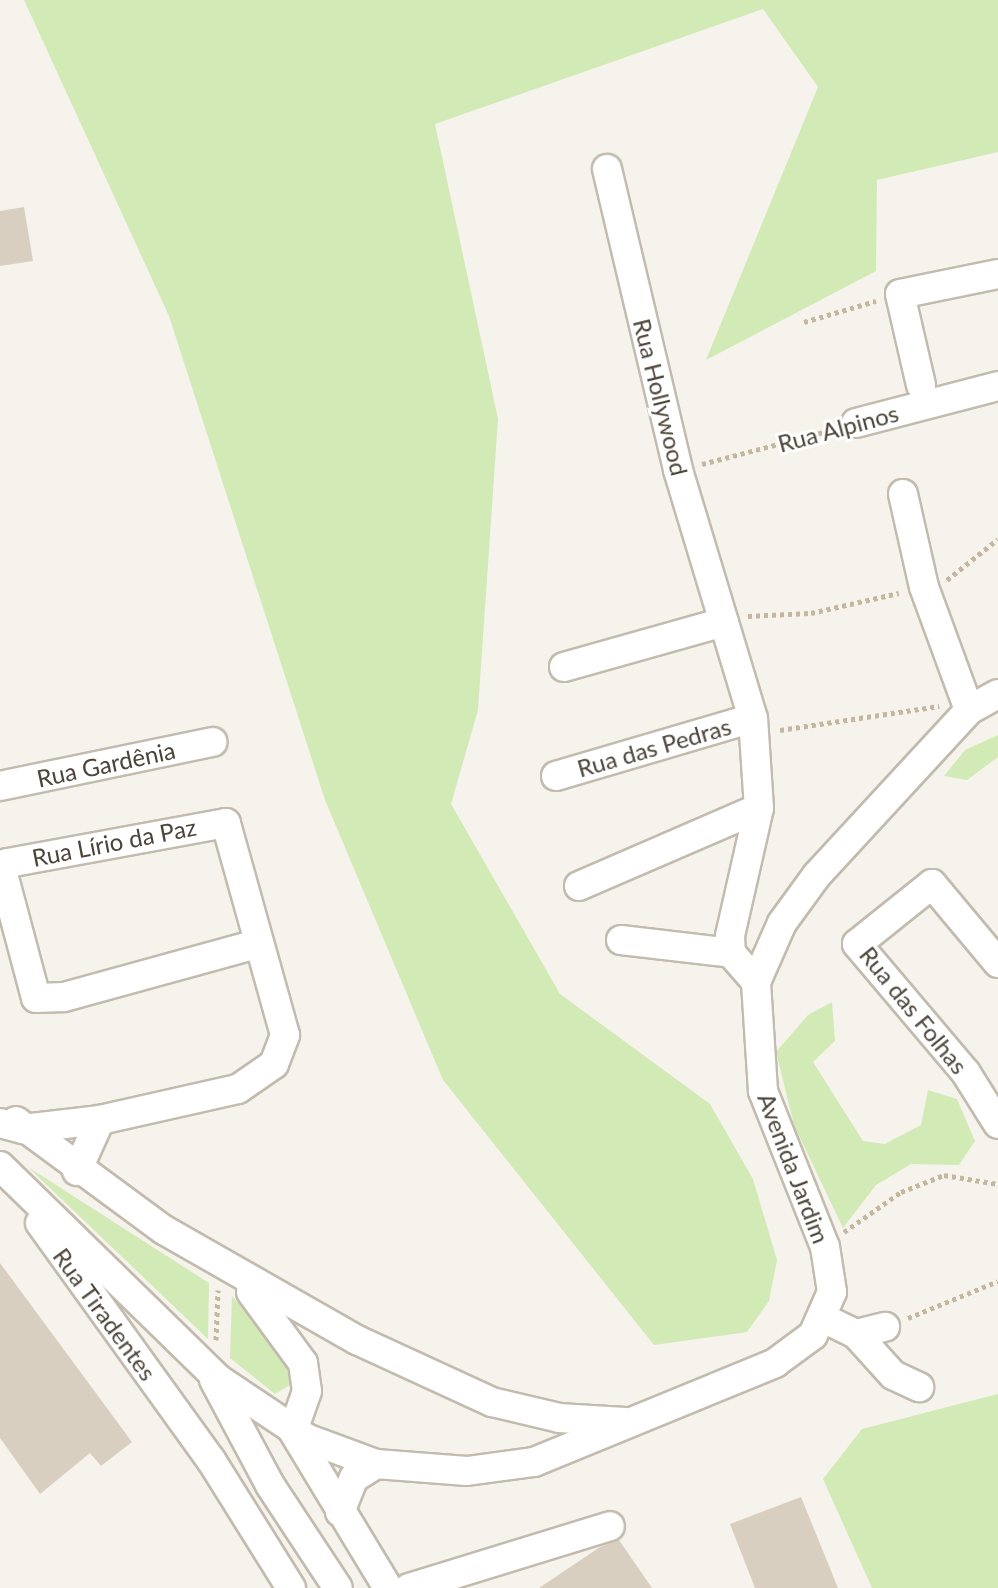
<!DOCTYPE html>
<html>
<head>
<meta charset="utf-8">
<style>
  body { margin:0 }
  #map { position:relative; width:998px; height:1588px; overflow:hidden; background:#f6f3ec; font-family:Lato,sans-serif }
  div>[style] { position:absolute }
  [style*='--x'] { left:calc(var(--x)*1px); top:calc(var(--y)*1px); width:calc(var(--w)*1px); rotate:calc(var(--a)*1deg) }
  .green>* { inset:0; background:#d2eab5 }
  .building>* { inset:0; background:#d8cfc1 }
  .path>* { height:5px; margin-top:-2.5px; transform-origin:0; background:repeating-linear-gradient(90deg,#c4b79f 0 4px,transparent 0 8px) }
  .roads { filter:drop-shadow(2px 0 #c2bbae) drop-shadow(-2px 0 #c2bbae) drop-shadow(0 2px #c2bbae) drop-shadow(0 -2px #c2bbae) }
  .minor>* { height:28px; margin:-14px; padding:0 14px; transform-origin:14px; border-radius:14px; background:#fff }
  span { translate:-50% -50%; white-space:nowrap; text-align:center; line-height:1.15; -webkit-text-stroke:6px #fff; paint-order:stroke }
  .street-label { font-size:24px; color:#4b4439 }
</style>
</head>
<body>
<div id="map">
  <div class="green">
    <div style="clip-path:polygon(24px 0,998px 0,998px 152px,877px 180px,876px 271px,706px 360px,818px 87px,763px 9px,435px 124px,498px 419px,478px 710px,451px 804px,560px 994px,710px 1104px,753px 1179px,777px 1260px,769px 1301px,747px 1332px,654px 1345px,443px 1080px,325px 800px,169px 316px)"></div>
    <div style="clip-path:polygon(998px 735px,998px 757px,967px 780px,944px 776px,965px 750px)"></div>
    <div style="clip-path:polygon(832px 1002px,835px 1041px,813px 1062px,863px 1141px,885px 1144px,921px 1125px,928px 1090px,957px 1099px,975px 1141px,959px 1165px,911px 1164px,876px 1185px,843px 1228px,794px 1125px,776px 1052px,808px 1015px)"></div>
    <div style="clip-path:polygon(28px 1167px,209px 1283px,208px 1339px)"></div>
    <div style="clip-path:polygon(232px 1296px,289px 1363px,290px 1385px,275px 1394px,230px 1358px)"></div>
    <div style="clip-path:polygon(998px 1394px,998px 1588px,872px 1588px,823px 1479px,862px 1429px)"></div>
  </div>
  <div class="building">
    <div style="clip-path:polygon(24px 207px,33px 261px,0 266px,0 211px)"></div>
    <div style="clip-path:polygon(0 1263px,132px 1442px,101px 1466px,90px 1453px,40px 1494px,0 1438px)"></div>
    <div style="clip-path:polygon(801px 1497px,838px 1588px,755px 1588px,730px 1524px)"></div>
    <div style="clip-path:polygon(619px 1540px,652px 1588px,539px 1588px,600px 1547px)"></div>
  </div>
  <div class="path">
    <div style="--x:804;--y:322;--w:75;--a:-16.3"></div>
    <div style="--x:702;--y:464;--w:134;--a:-14.7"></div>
    <div style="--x:947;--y:580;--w:65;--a:-38.8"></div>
    <div style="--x:748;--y:616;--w:63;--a:-2.7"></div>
    <div style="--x:811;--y:613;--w:90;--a:-12.8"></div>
    <div style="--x:780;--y:730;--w:161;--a:-8.6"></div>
    <div style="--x:844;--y:1232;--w:70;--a:-35.1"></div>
    <div style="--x:901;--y:1192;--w:46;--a:-21.6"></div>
    <div style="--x:944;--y:1175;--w:55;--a:9.5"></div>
    <div style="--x:908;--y:1318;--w:97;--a:-22.3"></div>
    <div style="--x:216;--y:1340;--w:50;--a:-87.7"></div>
  </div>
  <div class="roads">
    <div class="minor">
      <div style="--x:607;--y:169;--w:309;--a:76.7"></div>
      <div style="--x:678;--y:470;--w:259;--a:73.2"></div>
      <div style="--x:753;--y:718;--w:90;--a:86.2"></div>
      <div style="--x:759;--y:808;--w:131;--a:102.8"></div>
      <div style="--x:730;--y:936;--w:17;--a:87"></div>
      <div style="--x:731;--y:953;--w:38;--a:49"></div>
      <div style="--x:921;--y:385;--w:93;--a:-103"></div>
      <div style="--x:900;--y:294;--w:100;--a:-11.5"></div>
      <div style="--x:856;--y:423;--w:147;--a:-14.6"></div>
      <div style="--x:903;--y:494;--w:95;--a:77.3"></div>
      <div style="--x:924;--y:587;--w:131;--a:69.9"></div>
      <div style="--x:564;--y:667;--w:166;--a:-15.7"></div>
      <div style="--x:556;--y:776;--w:205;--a:-16.4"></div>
      <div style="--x:0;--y:786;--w:217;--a:-11.7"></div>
      <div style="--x:579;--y:886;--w:196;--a:-23.4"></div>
      <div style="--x:621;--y:940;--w:111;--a:6.7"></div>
      <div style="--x:998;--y:963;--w:103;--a:-129.9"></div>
      <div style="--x:932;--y:884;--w:96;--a:141.3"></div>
      <div style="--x:857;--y:944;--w:169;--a:49.8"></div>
      <div style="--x:966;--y:1073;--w:60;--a:57.9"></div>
      <div style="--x:16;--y:1121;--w:184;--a:36.4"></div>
      <div style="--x:164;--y:1230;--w:222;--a:29.7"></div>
      <div style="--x:357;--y:1340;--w:149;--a:24.7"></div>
      <div style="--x:492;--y:1402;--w:69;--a:13.4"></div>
      <div style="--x:559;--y:1418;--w:66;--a:3.5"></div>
      <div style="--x:0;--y:1123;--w:24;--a:15"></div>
      <div style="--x:23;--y:1129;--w:78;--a:-6.7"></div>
      <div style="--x:100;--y:1120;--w:141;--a:-12.7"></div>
      <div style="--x:238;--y:1089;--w:44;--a:-34.8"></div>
      <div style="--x:274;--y:1064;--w:31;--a:-69"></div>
      <div style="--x:285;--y:1035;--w:220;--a:-105.6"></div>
      <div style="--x:226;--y:823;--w:223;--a:169.6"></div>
      <div style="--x:7;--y:863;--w:9;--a:126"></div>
      <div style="--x:2;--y:870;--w:132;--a:75.1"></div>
      <div style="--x:36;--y:998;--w:28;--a:-2"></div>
      <div style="--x:64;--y:997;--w:200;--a:-15.4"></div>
      <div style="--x:0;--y:1166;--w:305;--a:44.3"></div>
      <div style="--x:218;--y:1379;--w:106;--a:33.8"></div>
      <div style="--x:306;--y:1438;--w:75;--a:20.4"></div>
      <div style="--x:376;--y:1464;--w:91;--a:4.4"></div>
      <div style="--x:467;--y:1471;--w:68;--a:-7.7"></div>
      <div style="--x:534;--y:1462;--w:261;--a:-22.3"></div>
      <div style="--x:775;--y:1363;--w:47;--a:-36.4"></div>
      <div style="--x:813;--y:1335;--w:47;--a:-66.2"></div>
      <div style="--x:832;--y:1292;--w:46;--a:-98.8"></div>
      <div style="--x:825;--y:1247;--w:168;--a:-111.7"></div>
      <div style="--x:763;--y:1091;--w:109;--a:-93.7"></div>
      <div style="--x:756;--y:982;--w:64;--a:-66.2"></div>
      <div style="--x:782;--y:923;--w:59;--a:-53.9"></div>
      <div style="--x:817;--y:875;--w:224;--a:-47.3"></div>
      <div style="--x:969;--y:710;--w:33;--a:-29"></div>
      <div style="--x:77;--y:1171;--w:56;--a:-65.7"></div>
      <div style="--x:40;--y:1223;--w:292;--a:54.2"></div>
      <div style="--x:211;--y:1460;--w:151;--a:58"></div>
      <div style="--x:251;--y:1292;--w:88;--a:53.8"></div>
      <div style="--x:303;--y:1363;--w:28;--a:82"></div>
      <div style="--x:307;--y:1391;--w:42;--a:109.3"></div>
      <div style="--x:825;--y:1319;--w:34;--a:26"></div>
      <div style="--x:856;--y:1334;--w:55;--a:47.9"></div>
      <div style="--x:893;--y:1375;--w:29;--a:25"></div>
      <div style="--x:856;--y:1334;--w:30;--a:-14"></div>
      <div style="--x:214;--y:1380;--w:119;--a:61.9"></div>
      <div style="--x:270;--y:1485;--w:123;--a:56.6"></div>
      <div style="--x:293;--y:1431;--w:184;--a:58.8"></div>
      <div style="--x:340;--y:1512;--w:37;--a:-68"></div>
      <div style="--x:354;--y:1478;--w:26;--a:-32"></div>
      <div style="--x:409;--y:1588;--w:210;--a:-17.1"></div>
    </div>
  </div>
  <div class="street-label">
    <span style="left:661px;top:397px;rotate:76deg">Rua Hollywood</span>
    <span style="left:838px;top:428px;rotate:-15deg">Rua Alpinos</span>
    <span style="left:654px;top:747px;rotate:-16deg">Rua das Pedras</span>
    <span style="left:106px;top:764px;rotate:-12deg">Rua Gardênia</span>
    <span style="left:114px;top:842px;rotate:-11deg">Rua Lírio da Paz</span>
    <span style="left:914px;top:1010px;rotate:51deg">Rua das Folhas</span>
    <span style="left:794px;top:1168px;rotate:69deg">Avenida Jardim</span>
    <span style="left:105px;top:1314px;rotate:54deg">Rua Tiradentes</span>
  </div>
</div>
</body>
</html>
